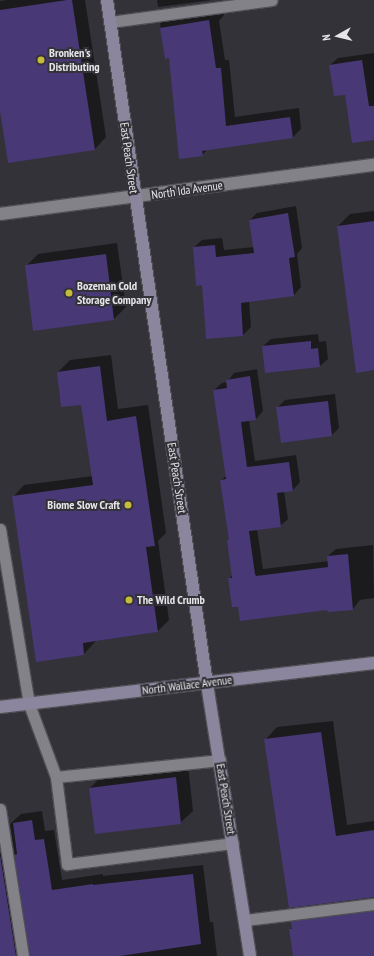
<!DOCTYPE html>
<html>
<head>
<meta charset="utf-8">
<style>
  body { margin:0 }
  #map { position:relative; width:374px; height:956px; overflow:hidden; background:#333238; font-family:"PT Sans Narrow",sans-serif }
  div>[style] { position:absolute }
  [style*='--x'] { left:calc(var(--x)*1px); top:calc(var(--y)*1px); width:calc(var(--w)*1px); rotate:calc(var(--a)*1deg) }
  .shadow>* { inset:0; background:#0007 }
  .building>* { inset:0; background:#483875 }
  .roads { filter:drop-shadow(1px 0 #504f54) drop-shadow(-1px 0 #504f54) drop-shadow(0 1px #504f54) drop-shadow(0 -1px #504f54) }
  .lane>* { height:11px; margin:-5.5px; padding:0 5.5px; transform-origin:5.5px; border-radius:5.5px; background:#838288 }
  .street>* { height:12px; margin:-6px; padding:0 6px; transform-origin:6px; border-radius:6px; background:#838288 }
  .secondary>* { height:12px; margin:-6px; padding:0 6px; transform-origin:6px; border-radius:6px; background:#8b869e }
  .dots>* { width:11px; height:11px; translate:-50% -50%; box-sizing:border-box; border:2px solid #333238; border-radius:50% }
  span { translate:-50% -50%; white-space:nowrap; text-align:center; line-height:1.15; -webkit-text-stroke:4px #333238; paint-order:stroke }
  .poi-label { font-size:12px; color:#e6e6e9; font-weight:700 }
  .left { translate:0 -50%; text-align:left }
  .right { translate:-100% -50%; text-align:right }
  .street-label { font-size:12px; color:#e6e6e9 }
  .north { position:absolute; left:318px; top:16px; width:40px; height:40px; -webkit-text-stroke:3px #333238; paint-order:stroke; rotate:262deg; font-size:11px; font-weight:700; line-height:16px; text-align:center; color:#e6e6e9 }
  .north::after { content:''; display:block; margin:auto; width:14px; height:18px; background:#e6e6e9; clip-path:polygon(50% 0,100% 100%,50% 72%,0 100%) }
</style>
</head>
<body>
<div id="map">
  <div class="shadow">
    <div style="clip-path:polygon(7px 0,85px 0,106px 137px,95px 149px,0 104px,0 1px)"></div>
    <div style="clip-path:polygon(157px 0,212px 0,158px 7px)"></div>
    <div style="clip-path:polygon(223px 7px,224px 15px,219px 21px,225px 60px,229px 60px,235px 117px,299px 108px,301px 129px,293px 137px,208px 149px,202px 155px,170px 57px,165px 58px,160px 23px,169px 14px)"></div>
    <div style="clip-path:polygon(374px 53px,374px 139px,330px 65px,338px 58px)"></div>
    <div style="clip-path:polygon(296px 206px,302px 248px,297px 254px,301px 287px,294px 295px,249px 301px,251px 327px,243px 335px,207px 338px,203px 284px,194px 247px,202px 240px,222px 238px,224px 250px,254px 247px,250px 220px,257px 213px)"></div>
    <div style="clip-path:polygon(374px 211px,374px 369px,338px 226px,350px 214px)"></div>
    <div style="clip-path:polygon(117px 243px,126px 307px,114px 319px,34px 330px,26px 266px,38px 254px)"></div>
    <div style="clip-path:polygon(318px 334px,319px 342px,326px 341px,328px 359px,320px 366px,266px 372px,263px 346px,271px 339px)"></div>
    <div style="clip-path:polygon(111px 355px,118px 409px,148px 405px,166px 533px,158px 541px,169px 620px,157px 632px,96px 641px,84px 654px,13px 497px,24px 485px,93px 476px,82px 403px,58px 372px,70px 360px)"></div>
    <div style="clip-path:polygon(257px 369px,263px 411px,256px 419px,249px 420px,255px 461px,296px 455px,300px 482px,293px 490px,284px 491px,288px 519px,280px 526px,257px 529px,263px 569px,329px 561px,328px 556px,336px 549px,373px 545px,374px 598px,360px 600px,353px 609px,239px 606px,229px 579px,233px 574px,228px 541px,230px 539px,221px 480px,226px 476px,214px 390px,222px 383px,227px 382px,234px 373px)"></div>
    <div style="clip-path:polygon(335px 394px,339px 428px,332px 435px,277px 408px,285px 400px)"></div>
    <div style="clip-path:polygon(333px 721px,347px 825px,374px 821px,374px 896px,266px 739px,277px 727px)"></div>
    <div style="clip-path:polygon(188px 765px,193px 811px,180px 823px,90px 788px,102px 776px)"></div>
    <div style="clip-path:polygon(42px 811px,45px 831px,54px 830px,62px 880px,103px 874px,103px 876px,203px 865px,210px 922px,213px 922px,217px 956px,0 956px,0 817px,26px 947px,30px 952px,10px 824px,21px 814px)"></div>
    <div style="clip-path:polygon(374px 901px,374px 956px,294px 956px,290px 930px,293px 927px,292px 922px,304px 910px)"></div>
  </div>
  <div class="building">
    <div style="clip-path:polygon(67px 0,72px 0,95px 150px,8px 163px,0 111px,0 10px)"></div>
    <div style="clip-path:polygon(209px 20px,216px 68px,221px 68px,226px 126px,290px 117px,293px 138px,202px 151px,203px 156px,179px 159px,169px 58px,165px 59px,160px 28px)"></div>
    <div style="clip-path:polygon(362px 60px,369px 106px,374px 106px,374px 140px,352px 143px,345px 95px,334px 96px,329px 65px)"></div>
    <div style="clip-path:polygon(288px 213px,295px 257px,289px 258px,294px 296px,241px 303px,243px 336px,206px 339px,202px 285px,196px 286px,193px 247px,215px 245px,216px 257px,254px 253px,249px 220px)"></div>
    <div style="clip-path:polygon(374px 221px,374px 370px,356px 373px,337px 226px)"></div>
    <div style="clip-path:polygon(106px 254px,114px 320px,33px 331px,25px 265px)"></div>
    <div style="clip-path:polygon(311px 341px,311px 349px,318px 348px,320px 367px,265px 373px,262px 346px)"></div>
    <div style="clip-path:polygon(100px 366px,107px 421px,136px 416px,155px 546px,146px 547px,158px 632px,83px 643px,84px 655px,36px 662px,12px 496px,93px 485px,81px 405px,61px 407px,57px 372px)"></div>
    <div style="clip-path:polygon(250px 376px,256px 420px,241px 422px,247px 467px,289px 462px,293px 491px,277px 493px,281px 527px,249px 531px,255px 574px,256px 576px,328px 567px,327px 556px,348px 554px,353px 610px,328px 612px,327px 610px,240px 621px,238px 607px,232px 607px,228px 578px,232px 578px,227px 540px,229px 540px,220px 480px,226px 479px,213px 390px,227px 388px,226px 380px)"></div>
    <div style="clip-path:polygon(328px 401px,332px 436px,281px 443px,276px 407px)"></div>
    <div style="clip-path:polygon(321px 732px,336px 836px,374px 830px,374px 897px,289px 908px,264px 739px)"></div>
    <div style="clip-path:polygon(176px 777px,181px 824px,95px 834px,89px 788px)"></div>
    <div style="clip-path:polygon(32px 820px,35px 840px,44px 839px,52px 890px,93px 884px,93px 885px,193px 874px,201px 944px,120px 956px,30px 956px,14px 855px,17px 854px,13px 823px)"></div>
    <div style="clip-path:polygon(0 855px,16px 956px,0 956px)"></div>
    <div style="clip-path:polygon(374px 911px,374px 956px,293px 956px,289px 929px,292px 929px,291px 921px)"></div>
  </div>
  <div class="roads">
    <div class="lane">
      <div style="--x:110;--y:22;--w:163;--a:-7.7"></div>
      <div style="--x:0;--y:529;--w:177;--a:80.6"></div>
      <div style="--x:29;--y:704;--w:78;--a:69.7"></div>
      <div style="--x:56;--y:777;--w:165;--a:-5.9"></div>
      <div style="--x:56;--y:777;--w:88;--a:82.8"></div>
      <div style="--x:67;--y:864;--w:167;--a:-7.2"></div>
      <div style="--x:0;--y:809;--w:149;--a:81.1"></div>
      <div style="--x:245;--y:920;--w:130;--a:-7.1"></div>
    </div>
    <div class="street">
      <div style="--x:0;--y:214;--w:377;--a:-7.5"></div>
    </div>
    <div class="secondary">
      <div style="--x:107;--y:0;--w:691;--a:81.68"></div>
      <div style="--x:207;--y:684;--w:275;--a:81"></div>
      <div style="--x:0;--y:707;--w:377;--a:-6.7"></div>
    </div>
  </div>
  <div class="dots">
    <div style="left:41px;top:60px;background:#c5bc3d"></div>
    <div style="left:69px;top:293px;background:#c5bc3d"></div>
    <div style="left:128px;top:505px;background:#c5bc3d"></div>
    <div style="left:129px;top:600px;background:#c5bc3d"></div>
  </div>
  <div class="poi-label">
    <span class="left" style="left:49px;top:60px">Bronken's<br>Distributing</span>
    <span class="left" style="left:77px;top:293px">Bozeman Cold<br>Storage Company</span>
    <span class="right" style="left:120px;top:505px">Biome Slow Craft</span>
    <span class="left" style="left:137px;top:600px">The Wild Crumb</span>
  </div>
  <div class="street-label">
    <span style="left:129px;top:158px;rotate:82deg">East Peach Street</span>
    <span style="left:187px;top:190px;rotate:-8deg">North Ida Avenue</span>
    <span style="left:177px;top:478px;rotate:81deg">East Peach Street</span>
    <span style="left:187px;top:685px;rotate:-7deg">North Wallace Avenue</span>
    <span style="left:226px;top:799px;rotate:81deg">East Peach Street</span>
  </div>
  <div class="north">N</div>
</div>
</body>
</html>
